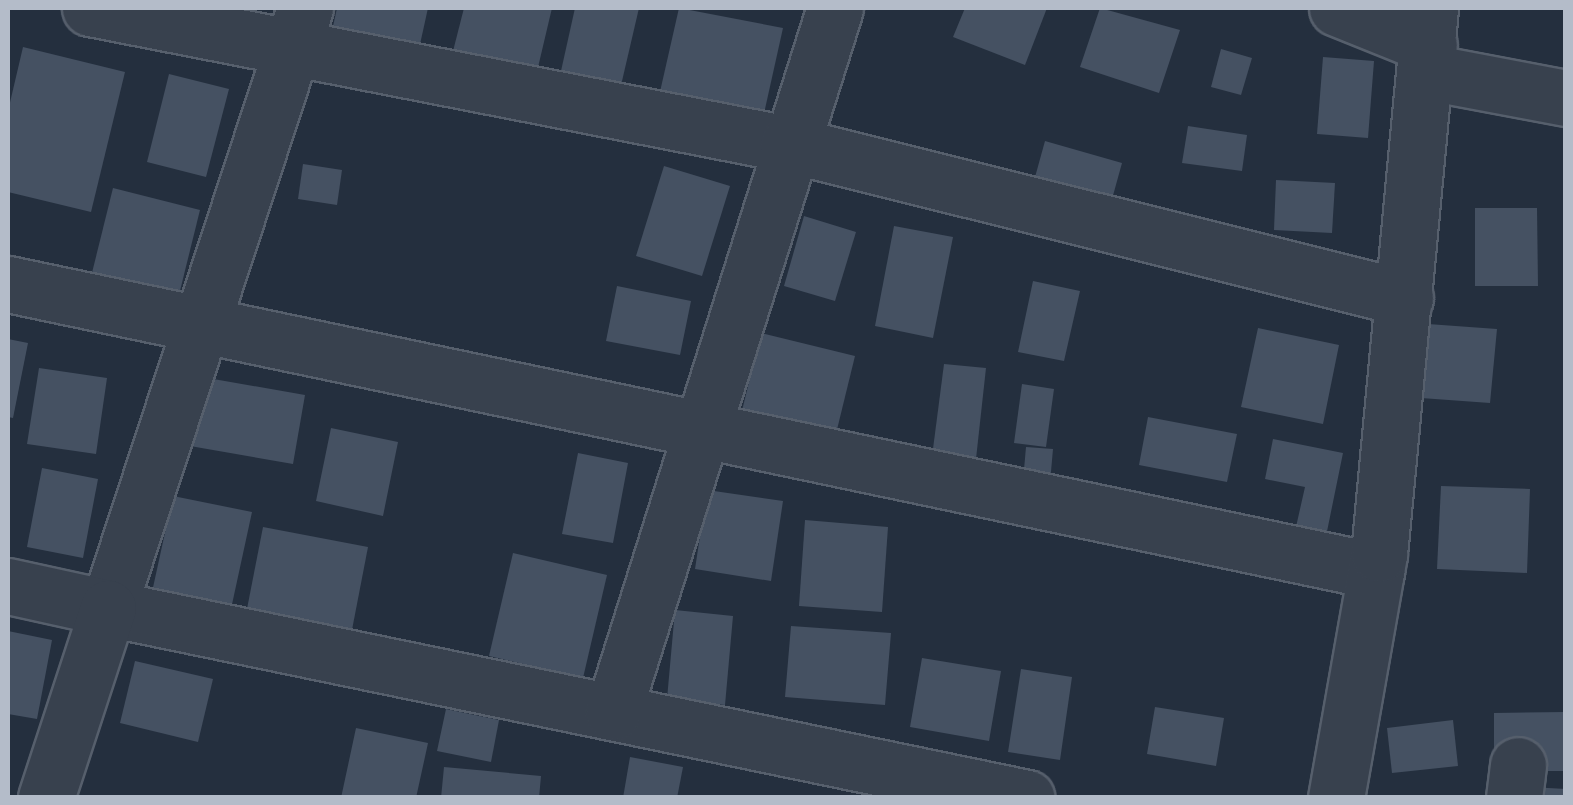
<!DOCTYPE html>
<html>
<head>
<meta charset="utf-8">
<style>
  body { margin:0 }
  #map { position:relative; width:1573px; height:805px; overflow:hidden; background:#242f3e; font-family:"Exo 2",sans-serif }
  div>[style] { position:absolute }
  [style*='--x'] { left:calc(var(--x)*1px); top:calc(var(--y)*1px); width:calc(var(--w)*1px); rotate:calc(var(--a)*1deg) }
  .building>* { inset:0; background:#455162 }
  .roads { filter:drop-shadow(2px 0 #565f6c) drop-shadow(-2px 0 #565f6c) drop-shadow(0 2px #565f6c) drop-shadow(0 -2px #565f6c) }
  .minor>* { height:55px; margin:-27.5px; padding:0 27.5px; transform-origin:27.5px; border-radius:27.5px; background:#38414e }
  span { translate:-50% -50%; white-space:nowrap; text-align:center; line-height:1.15; -webkit-text-stroke:8px #1d2633; paint-order:stroke }
  .frame { position:absolute; inset:0; border:10px solid #b4bcc9; pointer-events:none }
</style>
</head>
<body>
<div id="map">
  <div class="building">
    <div style="clip-path:polygon(337px 8px,428px 8px,417px 58px,330px 40px)"></div>
    <div style="clip-path:polygon(464px 8px,552px 8px,535px 80px,451px 59px)"></div>
    <div style="clip-path:polygon(575px 8px,639px 8px,619px 94px,559px 80px)"></div>
    <div style="clip-path:polygon(679px 8px,783px 28px,761px 127px,657px 105px)"></div>
    <div style="clip-path:polygon(965px 8px,1047px 8px,1025px 65px,953px 37px)"></div>
    <div style="clip-path:polygon(1100px 8px,1180px 30px,1159px 93px,1080px 67px)"></div>
    <div style="clip-path:polygon(23px 47px,125px 72px,91px 212px,8px 192px,8px 111px)"></div>
    <div style="clip-path:polygon(1221px 49px,1252px 58px,1241px 95px,1211px 87px)"></div>
    <div style="clip-path:polygon(1323px 57px,1374px 61px,1368px 138px,1317px 134px)"></div>
    <div style="clip-path:polygon(169px 74px,229px 89px,206px 177px,147px 162px)"></div>
    <div style="clip-path:polygon(1188px 126px,1247px 135px,1242px 171px,1182px 163px)"></div>
    <div style="clip-path:polygon(1045px 141px,1122px 163px,1109px 210px,1032px 188px)"></div>
    <div style="clip-path:polygon(303px 164px,342px 170px,337px 205px,298px 199px)"></div>
    <div style="clip-path:polygon(664px 166px,730px 186px,702px 276px,636px 256px)"></div>
    <div style="clip-path:polygon(1276px 180px,1335px 183px,1332px 233px,1274px 230px)"></div>
    <div style="clip-path:polygon(113px 188px,200px 210px,175px 311px,88px 289px)"></div>
    <div style="clip-path:polygon(1475px 208px,1537px 208px,1538px 286px,1475px 286px)"></div>
    <div style="clip-path:polygon(804px 216px,856px 232px,835px 301px,784px 286px)"></div>
    <div style="clip-path:polygon(894px 226px,953px 237px,933px 338px,875px 326px)"></div>
    <div style="clip-path:polygon(1033px 281px,1080px 291px,1064px 361px,1018px 352px)"></div>
    <div style="clip-path:polygon(617px 286px,691px 301px,680px 355px,606px 341px)"></div>
    <div style="clip-path:polygon(1428px 324px,1497px 329px,1490px 403px,1421px 398px)"></div>
    <div style="clip-path:polygon(1258px 328px,1339px 345px,1323px 424px,1241px 407px)"></div>
    <div style="clip-path:polygon(761px 333px,855px 356px,832px 450px,738px 427px)"></div>
    <div style="clip-path:polygon(8px 339px,28px 343px,13px 418px,8px 417px)"></div>
    <div style="clip-path:polygon(944px 364px,986px 368px,974px 477px,930px 472px)"></div>
    <div style="clip-path:polygon(39px 368px,107px 378px,96px 454px,27px 444px)"></div>
    <div style="clip-path:polygon(202px 377px,305px 395px,293px 464px,190px 446px)"></div>
    <div style="clip-path:polygon(1022px 384px,1054px 389px,1046px 447px,1014px 443px)"></div>
    <div style="clip-path:polygon(1148px 417px,1237px 434px,1227px 482px,1139px 465px)"></div>
    <div style="clip-path:polygon(331px 428px,398px 442px,383px 516px,316px 501px)"></div>
    <div style="clip-path:polygon(1273px 439px,1343px 453px,1322px 556px,1291px 549px,1305px 487px,1265px 479px)"></div>
    <div style="clip-path:polygon(1026px 447px,1053px 449px,1049px 494px,1022px 492px)"></div>
    <div style="clip-path:polygon(578px 453px,628px 463px,613px 543px,562px 534px)"></div>
    <div style="clip-path:polygon(42px 468px,98px 479px,83px 558px,27px 547px)"></div>
    <div style="clip-path:polygon(1441px 486px,1530px 489px,1527px 573px,1437px 569px)"></div>
    <div style="clip-path:polygon(707px 490px,783px 501px,771px 581px,695px 569px)"></div>
    <div style="clip-path:polygon(173px 496px,252px 512px,231px 609px,152px 592px)"></div>
    <div style="clip-path:polygon(805px 520px,888px 527px,882px 612px,799px 606px)"></div>
    <div style="clip-path:polygon(263px 527px,368px 547px,351px 635px,246px 614px)"></div>
    <div style="clip-path:polygon(513px 553px,607px 575px,583px 678px,489px 656px)"></div>
    <div style="clip-path:polygon(675px 610px,733px 616px,725px 705px,667px 699px)"></div>
    <div style="clip-path:polygon(791px 626px,891px 633px,885px 705px,785px 697px)"></div>
    <div style="clip-path:polygon(8px 631px,52px 640px,37px 719px,8px 714px)"></div>
    <div style="clip-path:polygon(922px 658px,1001px 671px,989px 741px,910px 727px)"></div>
    <div style="clip-path:polygon(135px 661px,213px 679px,198px 742px,120px 723px)"></div>
    <div style="clip-path:polygon(1021px 669px,1072px 677px,1060px 760px,1008px 752px)"></div>
    <div style="clip-path:polygon(1155px 707px,1224px 718px,1216px 766px,1147px 754px)"></div>
    <div style="clip-path:polygon(446px 709px,499px 720px,491px 762px,437px 751px)"></div>
    <div style="clip-path:polygon(1566px 712px,1566px 771px,1494px 771px,1494px 713px)"></div>
    <div style="clip-path:polygon(1453px 720px,1458px 766px,1392px 773px,1387px 728px)"></div>
    <div style="clip-path:polygon(356px 728px,428px 743px,416px 798px,341px 798px)"></div>
    <div style="clip-path:polygon(630px 757px,683px 767px,677px 798px,623px 798px)"></div>
    <div style="clip-path:polygon(444px 767px,541px 776px,539px 798px,441px 798px)"></div>
    <div style="clip-path:polygon(1530px 787px,1566px 789px,1566px 798px,1529px 798px)"></div>
  </div>
  <div class="roads">
    <div class="minor">
      <div style="--x:90;--y:8;--w:711;--a:11.03"></div>
      <div style="--x:788;--y:144;--w:636;--a:14.01"></div>
      <div style="--x:305;--y:8;--w:632;--a:108.18"></div>
      <div style="--x:108;--y:608;--w:938;--a:11.68"></div>
      <div style="--x:1337;--y:8;--w:99;--a:21.9"></div>
      <div style="--x:1428;--y:72;--w:140;--a:10.7"></div>
      <div style="--x:8;--y:284;--w:1398;--a:11.85"></div>
      <div style="--x:8;--y:586;--w:102;--a:12.4"></div>
      <div style="--x:108;--y:608;--w:200;--a:108.1"></div>
      <div style="--x:613;--y:712;--w:738;--a:-72.5"></div>
      <div style="--x:1336;--y:798;--w:248;--a:-80"></div>
      <div style="--x:1379;--y:554;--w:548;--a:-84.66"></div>
      <div style="--x:1514;--y:798;--w:33;--a:-83"></div>
    </div>
  </div>
  <div class="frame"></div>
</div>
</body>
</html>
